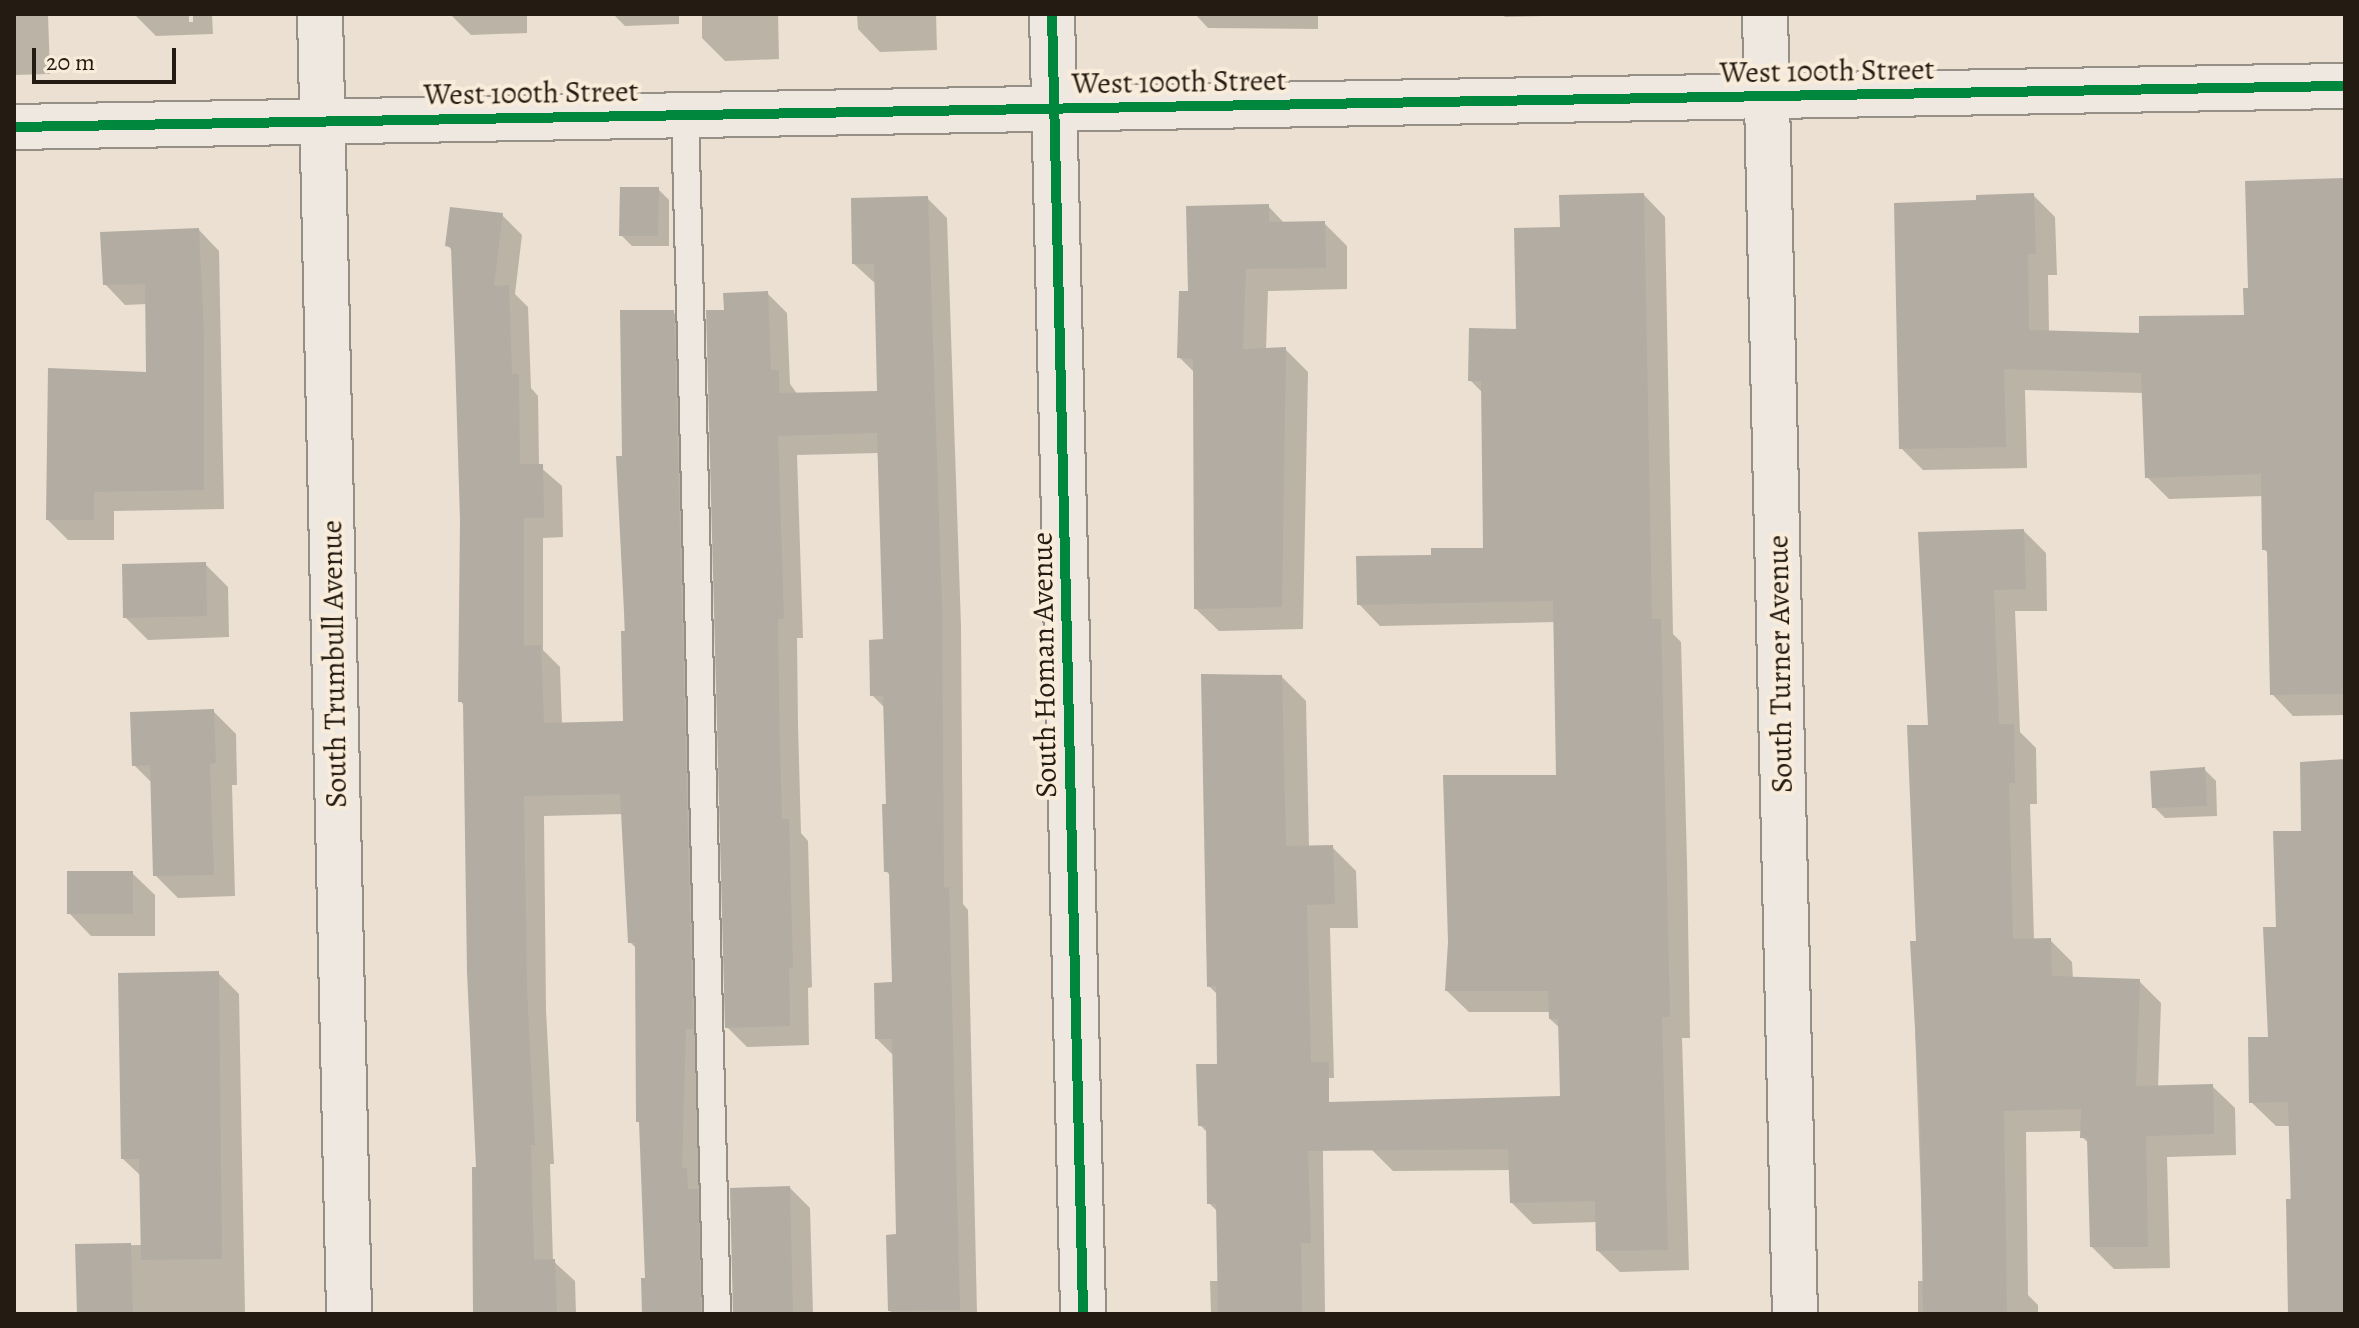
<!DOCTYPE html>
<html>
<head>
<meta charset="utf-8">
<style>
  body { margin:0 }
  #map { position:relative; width:2359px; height:1328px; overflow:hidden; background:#ebe0d1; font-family:Alegreya,serif }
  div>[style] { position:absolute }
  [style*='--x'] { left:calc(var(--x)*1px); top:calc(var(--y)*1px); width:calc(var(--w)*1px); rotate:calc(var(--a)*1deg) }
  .shadow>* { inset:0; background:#0003 }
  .building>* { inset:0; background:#b3aca2 }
  .roads { filter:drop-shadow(2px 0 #968f85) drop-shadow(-2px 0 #968f85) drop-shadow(0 2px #968f85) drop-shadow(0 -2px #968f85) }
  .lane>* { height:26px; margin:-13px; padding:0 13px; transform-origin:13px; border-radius:13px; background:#eee8e1 }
  .street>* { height:44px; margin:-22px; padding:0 22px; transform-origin:22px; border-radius:22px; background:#eee8e1 }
  .cycleway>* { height:10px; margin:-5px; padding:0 5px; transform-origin:5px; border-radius:5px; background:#00873e }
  span { translate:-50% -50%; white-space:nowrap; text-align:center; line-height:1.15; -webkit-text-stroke:8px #f9ecda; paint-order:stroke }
  .street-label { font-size:30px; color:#241b12 }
  .frame { position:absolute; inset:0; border:16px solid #241b12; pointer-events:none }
  .scale { position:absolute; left:32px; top:48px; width:144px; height:36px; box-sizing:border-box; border:4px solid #241b12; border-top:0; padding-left:10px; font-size:24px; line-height:28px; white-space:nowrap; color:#241b12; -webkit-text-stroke:6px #f9ecda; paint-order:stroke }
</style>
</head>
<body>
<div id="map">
  <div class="shadow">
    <div style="clip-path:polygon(14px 14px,48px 14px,50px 74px,14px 75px)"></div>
    <div style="clip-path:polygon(134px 14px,189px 14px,189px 22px,193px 22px,193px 14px,212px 14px,213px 34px,156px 36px)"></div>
    <div style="clip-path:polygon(450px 14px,527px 14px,527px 33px,471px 35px)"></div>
    <div style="clip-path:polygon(613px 14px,679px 14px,679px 24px,625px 26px)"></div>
    <div style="clip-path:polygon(702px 14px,778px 14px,779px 59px,725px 61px,702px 38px)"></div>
    <div style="clip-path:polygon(857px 14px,936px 14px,937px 50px,880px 52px,858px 29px)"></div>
    <div style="clip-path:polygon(1195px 14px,1318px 14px,1318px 29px,1208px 28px)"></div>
    <div style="clip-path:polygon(1502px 14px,1620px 14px,1505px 17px)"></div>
    <div style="clip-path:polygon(2345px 180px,2345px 715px,2293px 716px,2272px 694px,2269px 554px,2264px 549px,2263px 496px,2169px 499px,2147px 477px,2144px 393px,2025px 390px,2027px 468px,1923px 470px,1901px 448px,1978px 202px,2033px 195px,2055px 217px,2057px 275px,2048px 275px,2049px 332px,2141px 335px,2246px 317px,2250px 290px)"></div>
    <div style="clip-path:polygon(658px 189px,669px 200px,669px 246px,632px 246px,621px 235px)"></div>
    <div style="clip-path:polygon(1644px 195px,1665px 217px,1673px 634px,1681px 642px,1687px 861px,1690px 1038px,1682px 1038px,1689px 1270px,1620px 1272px,1598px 1251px,1598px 1222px,1533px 1224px,1512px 1203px,1511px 1170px,1393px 1171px,1372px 1150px,1563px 1097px,1561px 1029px,1550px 1019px,1550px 1012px,1469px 1012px,1447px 991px,1558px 777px,1555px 622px,1380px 626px,1359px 604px,1433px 556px,1485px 550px,1483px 393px,1470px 380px,1518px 331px,1562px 229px)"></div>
    <div style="clip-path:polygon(927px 198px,947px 218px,961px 626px,963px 904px,968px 910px,977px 1314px,893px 1314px,890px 1311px,898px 1236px,894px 1056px,877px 1039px,894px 984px,892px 877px,886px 871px,888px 806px,885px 708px,872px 695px,885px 641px,879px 453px,797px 455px,803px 638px,797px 638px,798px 726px,801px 833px,808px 841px,812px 987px,808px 988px,809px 1045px,747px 1047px,727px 1027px,726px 312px,767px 293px,787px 313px,790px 384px,798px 395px,879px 393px,876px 284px,854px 264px)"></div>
    <div style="clip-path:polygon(1268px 206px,1285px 224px,1324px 223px,1347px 246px,1347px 289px,1268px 291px,1266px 350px,1285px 349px,1308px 372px,1303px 629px,1219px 631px,1196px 609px,1195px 373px,1179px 357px,1190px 293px)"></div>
    <div style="clip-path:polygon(502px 215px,522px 235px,515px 294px,528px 307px,531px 388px,538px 396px,539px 466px,562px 486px,563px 537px,543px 538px,543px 650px,560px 667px,562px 724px,625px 723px,624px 458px,673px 312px,693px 332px,720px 1314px,647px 1314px,641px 1124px,638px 1121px,637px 949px,630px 942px,623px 814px,544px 816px,546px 1010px,554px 1164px,550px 1164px,553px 1261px,575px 1281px,576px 1314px,476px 1314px,474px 1264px,478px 1168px,465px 706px,460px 701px,462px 520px,453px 251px,447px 245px)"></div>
    <div style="clip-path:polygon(199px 230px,219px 251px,224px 509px,114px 511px,114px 540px,68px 540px,48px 520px,148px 374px,147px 304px,125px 305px,105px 284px)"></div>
    <div style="clip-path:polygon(2024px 531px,2046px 553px,2047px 611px,2015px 611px,2020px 732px,2036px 748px,2037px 804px,2030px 804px,2034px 940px,2050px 940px,2072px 962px,2073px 979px,2139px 981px,2161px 1003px,2158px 1088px,2212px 1086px,2235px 1108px,2236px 1155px,2167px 1157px,2170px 1268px,2114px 1269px,2092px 1247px,2090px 1144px,2082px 1137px,2082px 1131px,2026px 1132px,2028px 1295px,2038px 1305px,2038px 1314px,1918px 1314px,1918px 1281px,1924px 1281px,1912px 943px,1918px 943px,1930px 727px,1920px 533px)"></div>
    <div style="clip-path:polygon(205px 564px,228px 587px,229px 637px,148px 640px,125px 617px)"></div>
    <div style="clip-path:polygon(1282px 677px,1306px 701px,1309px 848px,1332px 847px,1356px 871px,1358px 928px,1330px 928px,1334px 1078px,1322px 1078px,1325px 1314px,1211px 1314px,1210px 1281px,1220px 1281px,1219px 1213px,1209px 1203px,1208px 1133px,1200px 1125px,1219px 1066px,1218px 995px,1209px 986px)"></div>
    <div style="clip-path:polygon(213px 711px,236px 734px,237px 785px,232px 785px,235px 896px,178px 898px,155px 875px,153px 784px,134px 765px)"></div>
    <div style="clip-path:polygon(2345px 761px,2345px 1314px,2290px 1314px,2291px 1126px,2276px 1126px,2251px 1102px,2270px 1039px,2278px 929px,2303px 833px)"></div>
    <div style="clip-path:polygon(2205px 770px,2216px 781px,2217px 816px,2165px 818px,2154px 807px)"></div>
    <div style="clip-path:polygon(132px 873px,155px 895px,155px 936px,91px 936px,69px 913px)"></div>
    <div style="clip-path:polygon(218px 973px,239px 994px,245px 1314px,79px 1314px,77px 1246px,142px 1245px,141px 1176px,123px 1159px)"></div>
    <div style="clip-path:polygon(790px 1188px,810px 1208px,813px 1314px,735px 1314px,732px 1190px)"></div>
  </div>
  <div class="building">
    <div style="clip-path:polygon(2345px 178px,2345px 694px,2270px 695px,2267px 550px,2262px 550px,2261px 474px,2145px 478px,2141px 373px,2004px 369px,2006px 447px,1899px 449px,1894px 203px,1976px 200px,1976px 195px,2034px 193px,2036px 254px,2028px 254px,2029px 330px,2139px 333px,2139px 316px,2244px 315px,2243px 288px,2248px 288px,2245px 181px)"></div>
    <div style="clip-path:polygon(620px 187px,659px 187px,658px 236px,619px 236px)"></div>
    <div style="clip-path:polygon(1644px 193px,1652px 619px,1661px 619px,1666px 839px,1670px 1017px,1662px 1017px,1668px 1250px,1596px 1251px,1595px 1201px,1510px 1203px,1508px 1149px,1308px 1151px,1311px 1243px,1301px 1243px,1302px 1314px,1218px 1314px,1216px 1204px,1207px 1204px,1206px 1126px,1198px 1126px,1196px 1064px,1217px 1064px,1216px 986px,1207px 987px,1201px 674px,1282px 675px,1286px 846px,1333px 845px,1335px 904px,1307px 905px,1311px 1062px,1329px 1062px,1329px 1102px,1560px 1096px,1558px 1019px,1549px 1019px,1548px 991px,1445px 991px,1448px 942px,1443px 775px,1556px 775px,1553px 601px,1357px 605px,1356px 556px,1431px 555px,1431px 548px,1483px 548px,1481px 381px,1468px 381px,1469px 328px,1516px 329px,1514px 228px,1560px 227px,1559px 195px)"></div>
    <div style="clip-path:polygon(928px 196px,942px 605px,944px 888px,949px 887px,960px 1310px,888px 1311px,886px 1235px,896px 1234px,892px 1039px,875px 1039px,874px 983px,892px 982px,889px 872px,884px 872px,882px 804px,886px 804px,883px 696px,870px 696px,869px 640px,883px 639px,877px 433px,778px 436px,784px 619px,778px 619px,779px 705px,782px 819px,789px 819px,793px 968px,789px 968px,790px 1026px,725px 1028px,706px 310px,724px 310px,723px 293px,768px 291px,771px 370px,779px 370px,779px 393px,877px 391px,874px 264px,852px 264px,851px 198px)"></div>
    <div style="clip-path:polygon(1269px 204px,1269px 222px,1325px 221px,1326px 268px,1246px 269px,1243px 349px,1286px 347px,1282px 607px,1194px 609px,1193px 359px,1177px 358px,1179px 291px,1188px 291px,1186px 206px)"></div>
    <div style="clip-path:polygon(450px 207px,503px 213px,494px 286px,509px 285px,512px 374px,519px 374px,520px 464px,543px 464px,544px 518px,524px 518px,524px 646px,541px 645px,544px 723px,623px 721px,621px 631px,625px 631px,616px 456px,622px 456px,620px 310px,674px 310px,693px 1029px,686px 1029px,682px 1168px,687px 1168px,688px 1189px,698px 1189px,701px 1314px,642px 1314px,641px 1278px,645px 1278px,639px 1122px,636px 1122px,635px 943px,628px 943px,620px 794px,524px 796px,527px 989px,535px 1145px,531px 1145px,534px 1260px,555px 1259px,557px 1313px,473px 1314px,472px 1167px,476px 1167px,467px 972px,463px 702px,458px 702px,460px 520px,455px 356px,451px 247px,445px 246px)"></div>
    <div style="clip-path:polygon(199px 228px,204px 333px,204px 490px,94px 492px,94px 520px,46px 520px,48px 368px,146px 372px,145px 284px,103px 285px,100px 232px)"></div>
    <div style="clip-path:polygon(2024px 529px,2026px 589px,1994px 590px,1999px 724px,2014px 724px,2015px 783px,2009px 783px,2013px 939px,2051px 938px,2052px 976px,2140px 979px,2136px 1086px,2213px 1084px,2214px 1134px,2146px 1136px,2148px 1247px,2090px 1247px,2087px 1138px,2080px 1138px,2081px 1109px,2004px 1111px,2007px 1314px,1923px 1314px,1920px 1113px,1910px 941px,1916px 941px,1907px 725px,1928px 725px,1918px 532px)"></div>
    <div style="clip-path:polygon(206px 562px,207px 616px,123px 618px,122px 564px)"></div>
    <div style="clip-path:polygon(214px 709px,216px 763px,210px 764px,214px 875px,153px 876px,150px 765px,132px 766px,130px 712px)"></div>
    <div style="clip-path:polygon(2345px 759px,2345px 1314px,2288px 1314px,2286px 1199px,2291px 1199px,2288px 1102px,2249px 1103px,2248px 1037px,2268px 1037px,2263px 927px,2276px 927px,2273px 831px,2301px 831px,2300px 762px)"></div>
    <div style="clip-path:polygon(2205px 767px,2207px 806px,2152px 808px,2150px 771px)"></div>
    <div style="clip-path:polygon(67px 871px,133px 871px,133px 914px,67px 914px)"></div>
    <div style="clip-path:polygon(219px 971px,222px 1259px,141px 1260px,139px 1159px,121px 1159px,118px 973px)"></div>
    <div style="clip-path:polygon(790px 1186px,793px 1313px,733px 1314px,730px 1188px)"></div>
    <div style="clip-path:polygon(131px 1243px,133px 1314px,77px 1314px,75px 1244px)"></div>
  </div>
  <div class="roads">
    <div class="lane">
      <div style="--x:685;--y:115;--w:1199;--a:88.47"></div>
    </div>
    <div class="street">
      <div style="--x:320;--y:14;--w:1300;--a:88.72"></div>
      <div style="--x:1052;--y:14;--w:1300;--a:88.63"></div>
      <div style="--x:1765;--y:14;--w:1300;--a:88.68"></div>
      <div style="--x:14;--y:127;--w:2331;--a:-1.01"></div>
    </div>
  </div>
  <div class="cycleway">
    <div style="--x:1052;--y:14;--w:1300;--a:88.63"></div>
    <div style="--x:14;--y:127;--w:2331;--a:-1.01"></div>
  </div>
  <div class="street-label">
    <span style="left:1827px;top:71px;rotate:-1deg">West 100th Street</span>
    <span style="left:1179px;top:82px;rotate:-1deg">West 100th Street</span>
    <span style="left:531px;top:93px;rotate:-1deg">West 100th Street</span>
    <span style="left:334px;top:664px;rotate:-91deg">South Trumbull Avenue</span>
    <span style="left:1780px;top:664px;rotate:-91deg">South Turner Avenue</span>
    <span style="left:1044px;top:665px;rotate:-91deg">South Homan Avenue</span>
  </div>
  <div class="frame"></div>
  <div class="scale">20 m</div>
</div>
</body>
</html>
